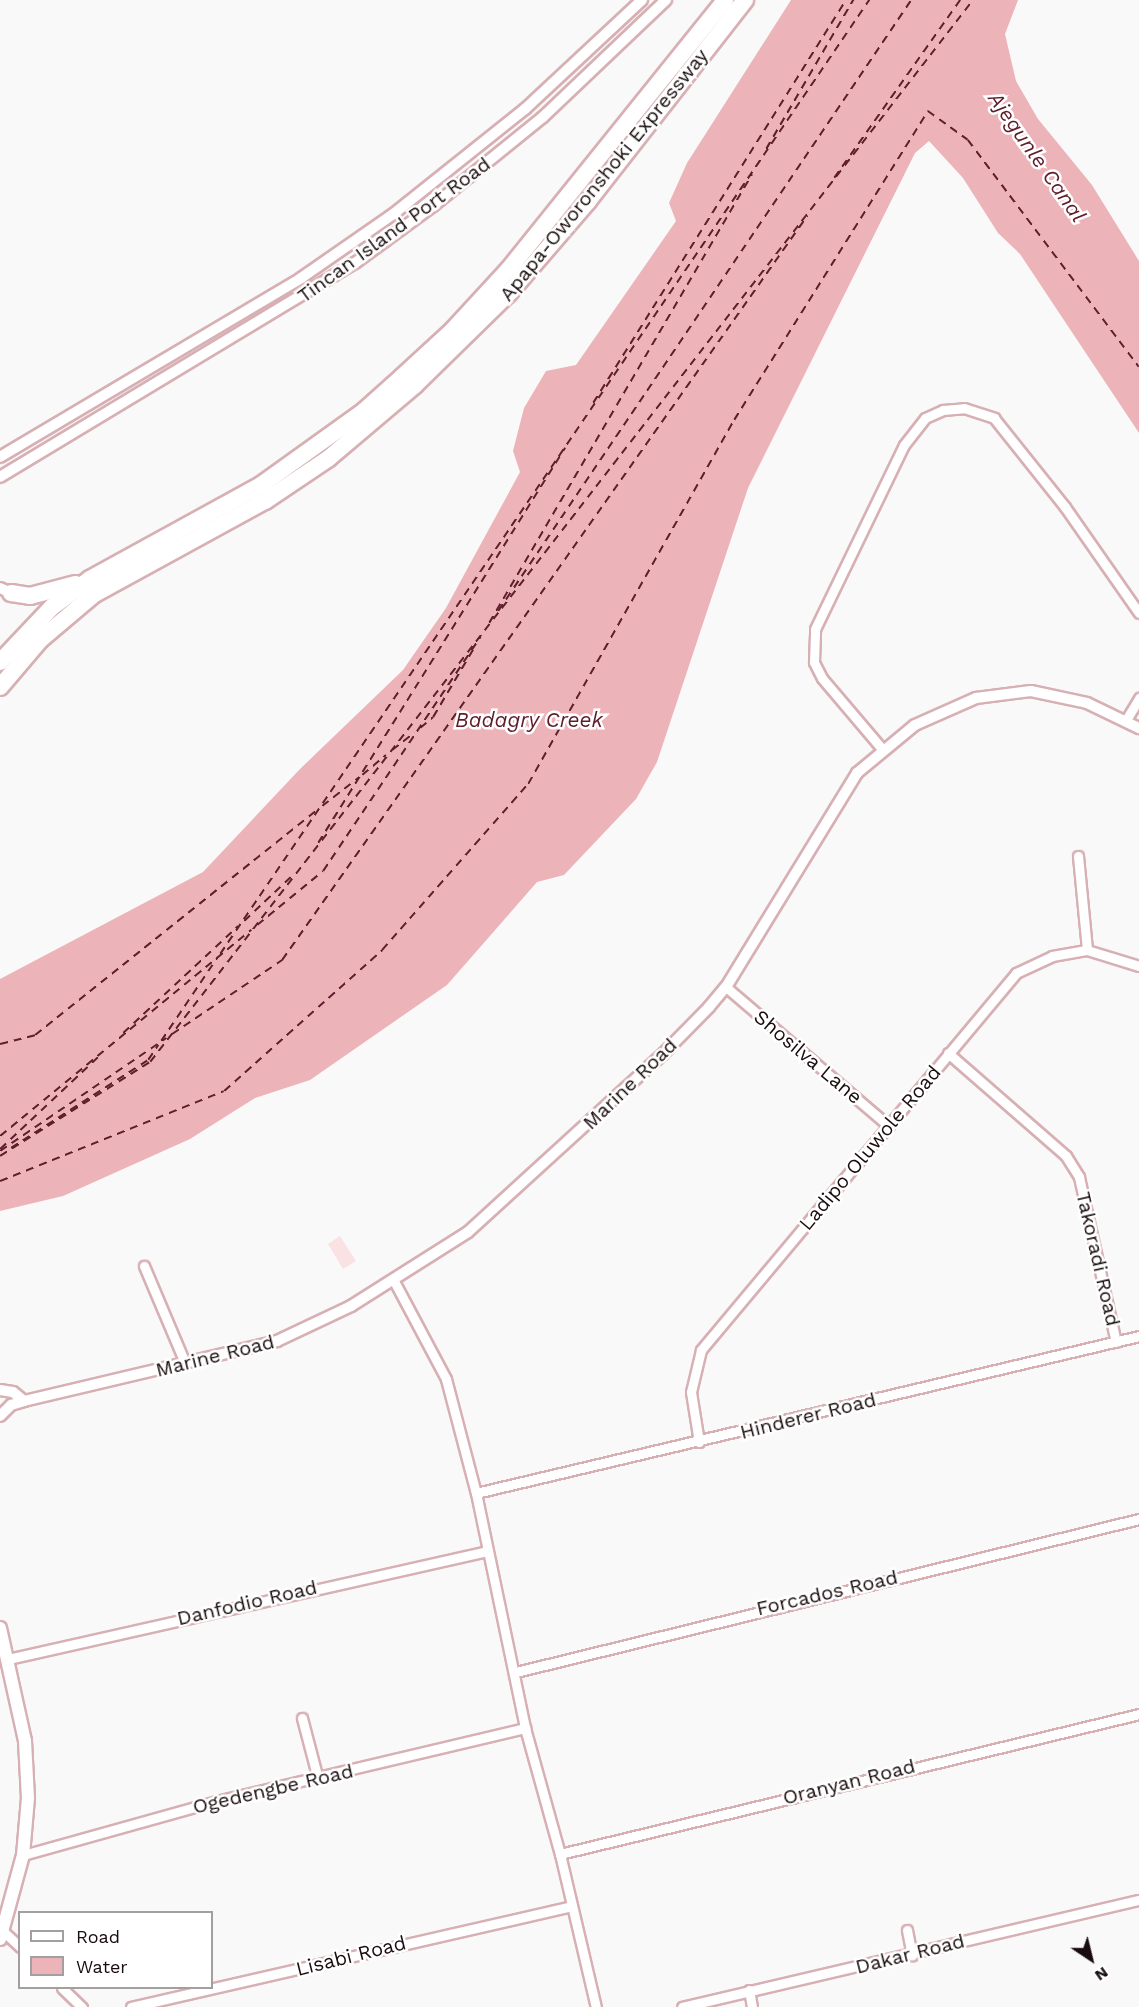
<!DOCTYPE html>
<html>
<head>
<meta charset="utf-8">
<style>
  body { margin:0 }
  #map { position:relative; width:1139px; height:2007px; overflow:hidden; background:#f9f9f9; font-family:"Work Sans",sans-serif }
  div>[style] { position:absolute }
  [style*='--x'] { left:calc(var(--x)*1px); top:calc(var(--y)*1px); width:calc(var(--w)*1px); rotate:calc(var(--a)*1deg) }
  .green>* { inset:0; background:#fae1e4 }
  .water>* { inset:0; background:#ecb3b9 }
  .ferry>* { height:1.5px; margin-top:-0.75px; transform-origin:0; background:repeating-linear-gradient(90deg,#5f1d2b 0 8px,transparent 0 14px) }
  .roads { filter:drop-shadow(2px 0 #d7b0b4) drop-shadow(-2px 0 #d7b0b4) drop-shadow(0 2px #d7b0b4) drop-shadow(0 -2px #d7b0b4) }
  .minor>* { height:9px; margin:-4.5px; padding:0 4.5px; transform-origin:4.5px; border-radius:4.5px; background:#fff }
  .tertiary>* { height:10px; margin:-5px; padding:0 5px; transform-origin:5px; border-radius:5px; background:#fff }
  .secondary>* { height:12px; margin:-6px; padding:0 6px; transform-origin:6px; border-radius:6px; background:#fff }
  .motorway>* { height:16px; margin:-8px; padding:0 8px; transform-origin:8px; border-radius:8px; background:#fff }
  span { translate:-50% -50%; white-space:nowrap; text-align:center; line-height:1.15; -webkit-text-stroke:5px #fff; paint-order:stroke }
  .street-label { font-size:20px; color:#190c0e }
  .water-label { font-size:21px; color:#5f1d2b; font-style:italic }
  .legend { position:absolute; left:18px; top:1911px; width:195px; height:78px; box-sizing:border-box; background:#fff; border:2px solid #a39e9f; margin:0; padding:8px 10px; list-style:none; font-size:18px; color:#190c0e }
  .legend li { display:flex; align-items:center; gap:12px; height:30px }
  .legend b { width:30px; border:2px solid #a39e9f }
  .north { position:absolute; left:1061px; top:1929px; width:60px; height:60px; -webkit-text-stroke:4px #fff; paint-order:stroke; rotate:145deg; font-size:16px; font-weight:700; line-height:24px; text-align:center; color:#190c0e }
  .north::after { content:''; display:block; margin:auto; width:21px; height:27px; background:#190c0e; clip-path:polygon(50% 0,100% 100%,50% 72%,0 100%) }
</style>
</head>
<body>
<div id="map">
  <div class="green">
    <div style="clip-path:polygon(340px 1236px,356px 1261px,343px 1269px,328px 1244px)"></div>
  </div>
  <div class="water">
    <div style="clip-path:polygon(791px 0,1018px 0,1005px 34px,1016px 81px,1038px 119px,1092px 185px,1139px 261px,1139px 433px,1020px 254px,998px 233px,963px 178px,929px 141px,915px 153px,748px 488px,657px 762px,636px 799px,564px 875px,537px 882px,447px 985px,310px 1080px,255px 1098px,190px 1139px,63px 1196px,0 1211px,0 979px,203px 872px,300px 769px,403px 670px,446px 608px,520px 472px,513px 451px,524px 408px,546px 371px,576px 365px,676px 221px,669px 203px,687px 163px)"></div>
  </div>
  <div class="ferry">
    <div style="--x:766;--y:149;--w:173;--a:-59.7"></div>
    <div style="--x:834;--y:178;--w:218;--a:-54.7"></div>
    <div style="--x:593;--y:403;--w:476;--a:-57.9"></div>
    <div style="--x:498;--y:611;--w:737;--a:-55.94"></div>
    <div style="--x:489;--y:623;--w:520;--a:-59.64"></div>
    <div style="--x:420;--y:728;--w:17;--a:-40"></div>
    <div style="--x:433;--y:717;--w:80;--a:-59.3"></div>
    <div style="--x:392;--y:750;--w:28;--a:-38"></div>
    <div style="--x:362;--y:775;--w:31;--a:-40"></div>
    <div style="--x:322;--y:806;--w:46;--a:-37.9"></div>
    <div style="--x:318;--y:843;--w:466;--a:-58"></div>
    <div style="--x:244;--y:921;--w:70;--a:-43.3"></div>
    <div style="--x:257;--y:925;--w:85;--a:-39.3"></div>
    <div style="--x:323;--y:871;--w:282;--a:-56.1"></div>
    <div style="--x:220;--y:954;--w:1154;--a:-55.77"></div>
    <div style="--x:123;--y:1033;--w:157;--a:-42.9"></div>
    <div style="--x:172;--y:1034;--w:133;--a:-33.9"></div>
    <div style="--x:282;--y:960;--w:911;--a:-54.79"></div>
    <div style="--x:161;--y:1041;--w:100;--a:-56"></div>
    <div style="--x:0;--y:1044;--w:36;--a:-14"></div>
    <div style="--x:35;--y:1035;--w:359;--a:-38.6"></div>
    <div style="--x:0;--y:1136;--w:325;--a:-39.4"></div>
    <div style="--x:11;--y:1148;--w:163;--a:-32.7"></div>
    <div style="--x:148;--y:1060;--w:18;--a:-56"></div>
    <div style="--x:0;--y:1149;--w:137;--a:-43.2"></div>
    <div style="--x:0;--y:1151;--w:201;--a:-34.2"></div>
    <div style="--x:0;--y:1156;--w:177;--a:-32.1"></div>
    <div style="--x:150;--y:1062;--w:1344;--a:-52.23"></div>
    <div style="--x:0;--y:1181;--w:241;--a:-21.9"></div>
    <div style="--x:224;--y:1091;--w:212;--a:-41.7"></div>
    <div style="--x:382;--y:950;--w:221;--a:-48.7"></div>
    <div style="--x:528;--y:784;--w:418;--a:-60.5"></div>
    <div style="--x:734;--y:420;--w:365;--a:-57.9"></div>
    <div style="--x:928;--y:111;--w:49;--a:35.9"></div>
    <div style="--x:968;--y:140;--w:284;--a:53"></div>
  </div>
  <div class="roads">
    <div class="minor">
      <div style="--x:1126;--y:720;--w:26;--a:-59"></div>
      <div style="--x:883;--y:750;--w:94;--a:-130.3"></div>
      <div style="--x:822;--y:678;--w:18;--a:-117"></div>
      <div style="--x:814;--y:662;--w:33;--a:-88"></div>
      <div style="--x:815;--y:629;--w:204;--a:-64.2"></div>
      <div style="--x:904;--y:445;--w:34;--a:-52"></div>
      <div style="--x:925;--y:418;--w:20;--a:-24"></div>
      <div style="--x:943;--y:410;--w:21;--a:-5"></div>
      <div style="--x:964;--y:408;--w:32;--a:18"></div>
      <div style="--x:994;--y:418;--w:114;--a:51.4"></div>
      <div style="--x:1065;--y:507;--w:129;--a:55.1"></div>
      <div style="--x:1078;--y:856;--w:94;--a:84.5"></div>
      <div style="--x:726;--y:987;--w:214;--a:40.5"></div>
      <div style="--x:948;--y:1053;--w:157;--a:41.1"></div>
      <div style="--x:1066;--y:1156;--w:25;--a:58"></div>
      <div style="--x:1079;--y:1177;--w:169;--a:77.4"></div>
      <div style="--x:144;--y:1266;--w:105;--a:67.1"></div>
      <div style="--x:394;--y:1281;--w:111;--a:62"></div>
      <div style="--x:446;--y:1379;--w:118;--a:75.3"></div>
      <div style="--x:476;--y:1493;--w:240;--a:78.2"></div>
      <div style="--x:525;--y:1728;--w:131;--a:74.5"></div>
      <div style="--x:560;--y:1854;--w:157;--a:76.8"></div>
      <div style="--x:699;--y:1442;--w:51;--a:-99.1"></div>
      <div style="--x:691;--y:1392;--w:43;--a:-76.6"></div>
      <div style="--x:701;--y:1350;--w:491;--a:-50.1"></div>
      <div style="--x:1016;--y:973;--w:40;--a:-25"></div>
      <div style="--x:1052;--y:956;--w:36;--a:-10"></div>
      <div style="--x:1087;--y:950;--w:54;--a:17.1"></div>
      <div style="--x:476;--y:1493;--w:681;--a:-13.32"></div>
      <div style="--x:8;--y:1659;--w:491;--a:-12.7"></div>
      <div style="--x:516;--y:1672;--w:642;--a:-13.8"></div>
      <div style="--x:302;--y:1718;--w:63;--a:75.3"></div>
      <div style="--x:560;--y:1854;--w:596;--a:-13.59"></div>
      <div style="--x:23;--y:1855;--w:200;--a:-15.6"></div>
      <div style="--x:216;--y:1801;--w:318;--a:-13.3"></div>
      <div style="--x:907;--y:1930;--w:26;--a:79"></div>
      <div style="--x:4;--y:1932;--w:22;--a:43"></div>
      <div style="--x:62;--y:1988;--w:28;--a:44"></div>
      <div style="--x:749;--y:1990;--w:17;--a:80"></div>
      <div style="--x:131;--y:2007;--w:452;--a:-12.9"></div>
      <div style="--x:682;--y:2007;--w:469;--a:-13.2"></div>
    </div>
    <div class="tertiary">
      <div style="--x:0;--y:457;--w:350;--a:-30.7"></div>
      <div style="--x:301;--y:278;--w:111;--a:-34.7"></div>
      <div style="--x:392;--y:215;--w:170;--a:-38.6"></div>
      <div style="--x:525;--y:109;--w:160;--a:-43"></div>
      <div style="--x:0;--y:477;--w:415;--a:-31.1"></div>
      <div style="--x:355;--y:263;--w:97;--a:-36.2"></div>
      <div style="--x:433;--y:206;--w:141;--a:-39"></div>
      <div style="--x:543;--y:117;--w:170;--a:-43.6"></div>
      <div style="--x:0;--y:588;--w:12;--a:24"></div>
      <div style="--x:0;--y:1390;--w:13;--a:9"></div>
      <div style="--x:13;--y:1392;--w:14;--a:39"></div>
      <div style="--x:0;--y:1416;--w:16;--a:-45"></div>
      <div style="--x:11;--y:1405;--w:14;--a:-17"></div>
      <div style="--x:24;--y:1401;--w:260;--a:-13.3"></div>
      <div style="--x:277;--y:1341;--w:82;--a:-25.3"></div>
      <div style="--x:351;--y:1306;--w:138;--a:-32.3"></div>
      <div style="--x:468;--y:1232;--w:263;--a:-42.4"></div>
      <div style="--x:662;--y:1055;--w:67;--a:-45.6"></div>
      <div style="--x:709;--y:1007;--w:26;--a:-50"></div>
      <div style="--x:726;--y:987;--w:251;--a:-58.5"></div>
      <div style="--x:857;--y:773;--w:75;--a:-39.6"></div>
      <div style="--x:915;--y:725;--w:67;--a:-23.9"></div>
      <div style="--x:976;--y:698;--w:55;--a:-7.3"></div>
      <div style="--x:1031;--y:691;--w:57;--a:12.1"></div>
      <div style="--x:1087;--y:703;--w:58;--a:25.7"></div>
    </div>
    <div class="secondary">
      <div style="--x:0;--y:1628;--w:116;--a:77.5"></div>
      <div style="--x:25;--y:1741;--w:57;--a:87"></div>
      <div style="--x:28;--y:1798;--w:57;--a:95"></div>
      <div style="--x:23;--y:1855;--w:87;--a:105.3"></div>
    </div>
    <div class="motorway">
      <div style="--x:11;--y:593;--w:19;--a:9"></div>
      <div style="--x:30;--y:596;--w:47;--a:-14.9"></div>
      <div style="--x:0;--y:662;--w:76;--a:-46.6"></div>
      <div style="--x:52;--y:607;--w:47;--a:-36.4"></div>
      <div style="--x:90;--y:579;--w:195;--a:-28.8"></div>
      <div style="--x:261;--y:485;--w:127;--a:-35.7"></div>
      <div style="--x:364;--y:411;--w:51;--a:-41.8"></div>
      <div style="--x:402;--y:377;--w:68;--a:-42.6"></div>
      <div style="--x:452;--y:331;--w:84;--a:-47.4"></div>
      <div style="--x:509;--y:269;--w:345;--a:-51.2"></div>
      <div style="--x:0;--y:687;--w:62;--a:-49.6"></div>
      <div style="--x:40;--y:640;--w:70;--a:-40.3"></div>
      <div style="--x:93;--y:595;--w:196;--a:-28.7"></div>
      <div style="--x:265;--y:501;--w:77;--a:-33.9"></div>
      <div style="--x:329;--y:458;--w:113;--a:-40.3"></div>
      <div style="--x:415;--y:385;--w:132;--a:-44.4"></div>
      <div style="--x:509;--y:293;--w:121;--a:-49.3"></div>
      <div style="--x:588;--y:201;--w:255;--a:-52"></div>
    </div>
  </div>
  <div class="street-label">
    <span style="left:604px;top:175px;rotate:-51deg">Apapa-Oworonshoki Expressway</span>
    <span style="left:394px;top:230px;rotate:-36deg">Tincan Island Port Road</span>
    <span style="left:808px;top:1057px;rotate:40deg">Shosilva Lane</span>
    <span style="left:630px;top:1084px;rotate:-44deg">Marine Road</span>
    <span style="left:870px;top:1148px;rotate:-50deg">Ladipo Oluwole Road</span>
    <span style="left:1098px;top:1259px;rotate:77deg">Takoradi Road</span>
    <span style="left:215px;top:1356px;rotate:-14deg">Marine Road</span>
    <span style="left:808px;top:1416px;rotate:-14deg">Hinderer Road</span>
    <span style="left:827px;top:1593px;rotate:-13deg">Forcados Road</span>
    <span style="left:247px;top:1603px;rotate:-13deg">Danfodio Road</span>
    <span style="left:849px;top:1782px;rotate:-14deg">Oranyan Road</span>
    <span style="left:273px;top:1789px;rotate:-13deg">Ogedengbe Road</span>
    <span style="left:910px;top:1954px;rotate:-14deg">Dakar Road</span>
    <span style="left:351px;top:1956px;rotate:-14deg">Lisabi Road</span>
  </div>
  <div class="water-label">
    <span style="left:1037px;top:157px;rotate:55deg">Ajegunle Canal</span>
    <span style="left:529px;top:720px">Badagry Creek</span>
  </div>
  <ul class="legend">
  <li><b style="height:8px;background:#fff"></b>Road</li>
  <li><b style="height:16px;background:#ecb3b9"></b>Water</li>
  </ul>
  <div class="north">N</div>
</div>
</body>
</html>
